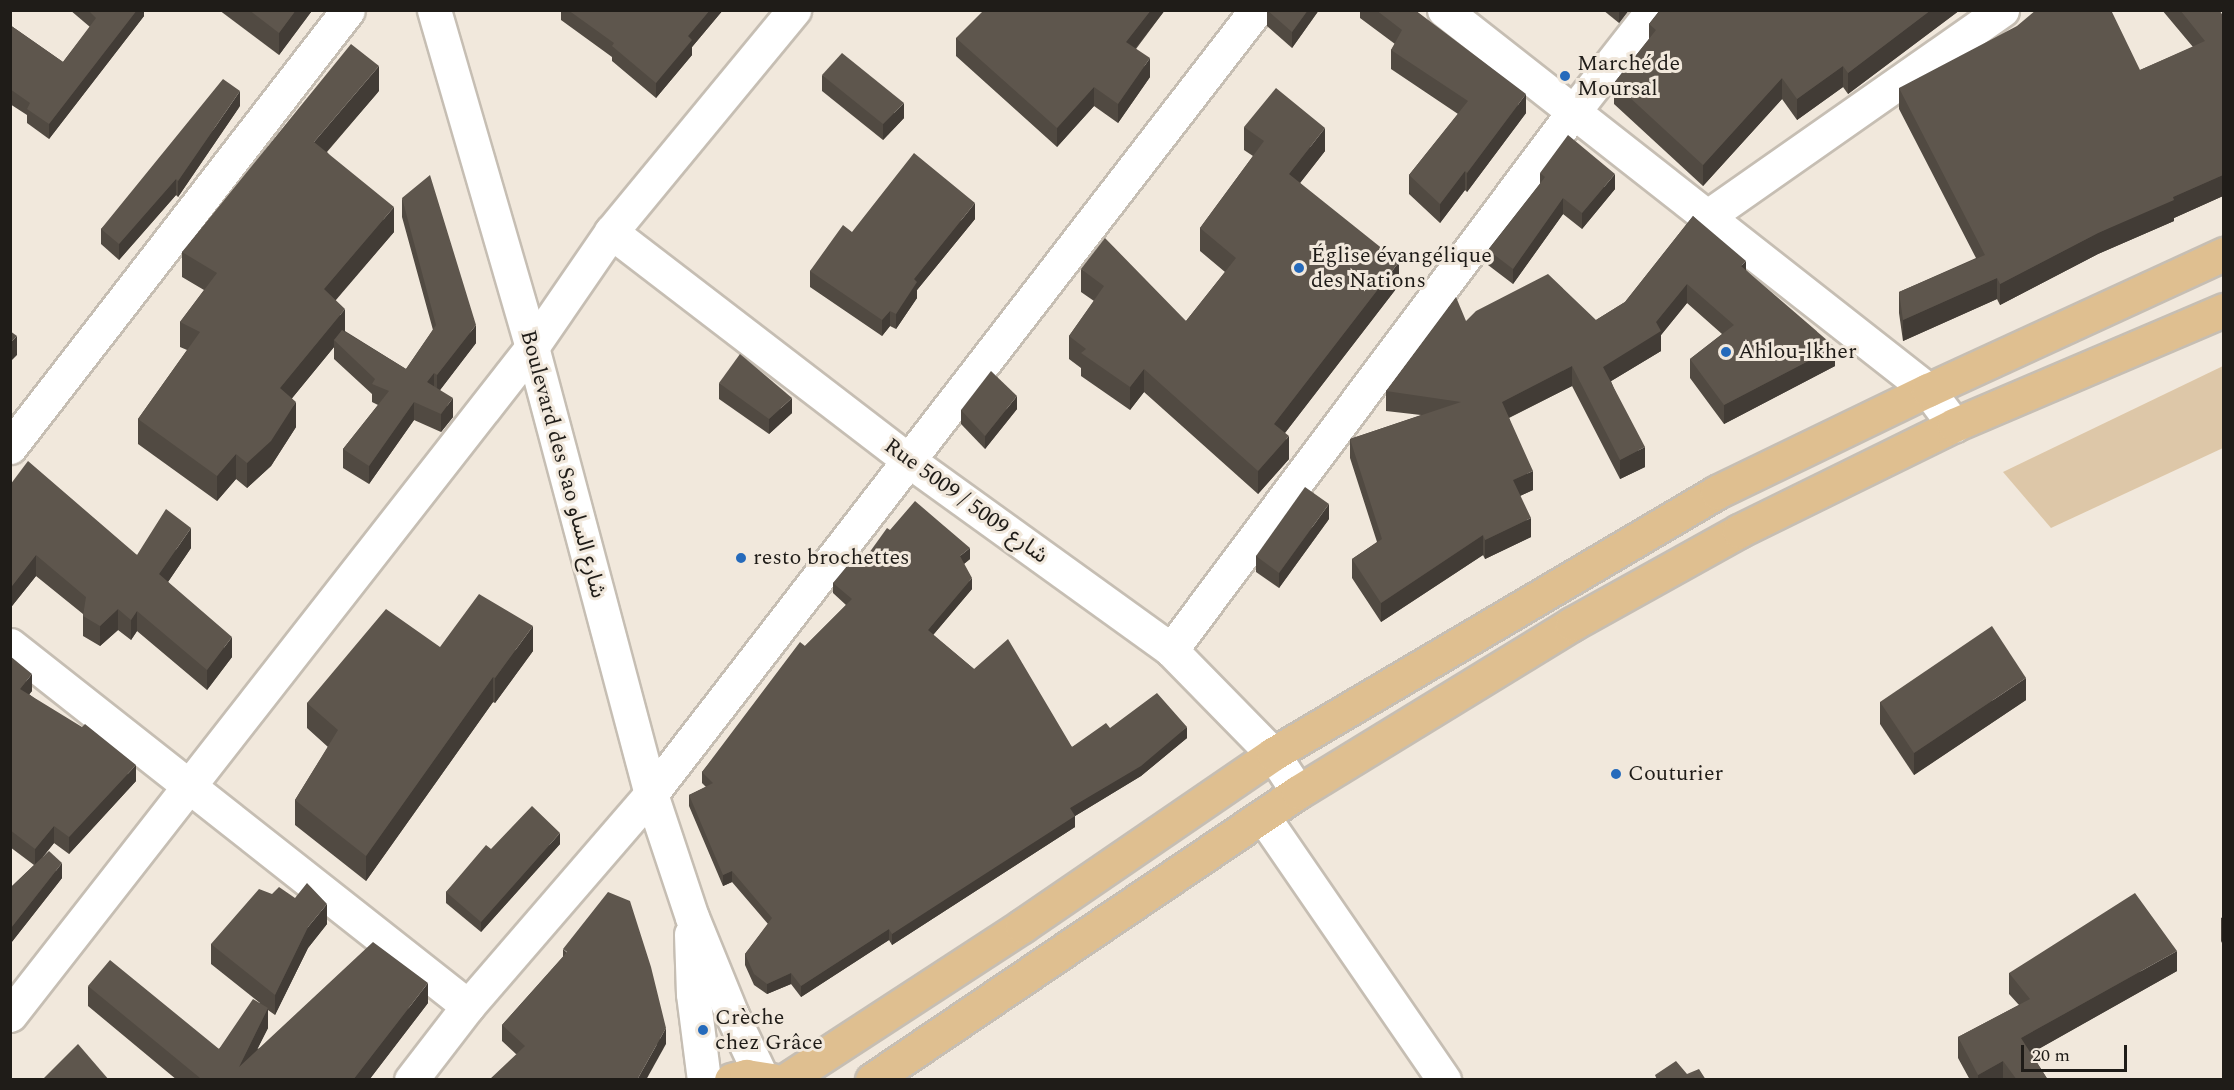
<!DOCTYPE html>
<html>
<head>
<meta charset="utf-8">
<style>
  body { margin:0 }
  #map { position:relative; width:2234px; height:1090px; overflow:hidden; background:#f1e8dc; font-family:Spectral,"Noto Sans Arabic",serif }
  div>[style] { position:absolute }
  [style*='--x'] { left:calc(var(--x)*1px); top:calc(var(--y)*1px); width:calc(var(--w)*1px); rotate:calc(var(--a)*1deg) }
  .green>* { inset:0; background:#ddc7a8 }
  .roads { filter:drop-shadow(2px 0 #c6beb3) drop-shadow(-2px 0 #c6beb3) drop-shadow(0 2px #c6beb3) drop-shadow(0 -2px #c6beb3) }
  .minor>* { height:33px; margin:-16.5px; padding:0 16.5px; transform-origin:16.5px; border-radius:16.5px; background:#fff }
  .major>* { height:33px; margin:-16.5px; padding:0 16.5px; transform-origin:16.5px; border-radius:16.5px; background:#dfbf90 }
  .wall>* { inset:0; background:#514a42 }
  .shaded-wall>* { inset:0; background:#423c36 }
  .building>* { inset:0; background:#5e564d }
  .dots>* { width:16px; height:16px; translate:-50% -50%; box-sizing:border-box; border:3px solid #f1e8dc; border-radius:50% }
  span { translate:-50% -50%; white-space:nowrap; text-align:center; line-height:1.15; -webkit-text-stroke:6px #f1e8dc; paint-order:stroke }
  .poi-label { font-size:22px; color:#1f1c18 }
  .left { translate:0 -50%; text-align:left }
  .street-label { font-size:22px; color:#1f1c18 }
  .frame { position:absolute; inset:0; border:12px solid #1f1c18; pointer-events:none }
  .scale { position:absolute; left:2021px; top:1045px; width:106px; height:27px; box-sizing:border-box; border:3px solid #1f1c18; border-top:0; padding-left:8px; font-size:18px; line-height:21px; white-space:nowrap; color:#1f1c18; -webkit-text-stroke:4px #f1e8dc; paint-order:stroke }
</style>
</head>
<body>
<div id="map">
  <div class="green">
    <div style="clip-path:polygon(2223px 366px,2223px 448px,2051px 528px,2003px 472px)"></div>
  </div>
  <div class="roads">
    <div class="minor">
      <div style="--x:434;--y:10;--w:351;--a:73.8"></div>
      <div style="--x:532;--y:347;--w:463;--a:75.1"></div>
      <div style="--x:651;--y:794;--w:130;--a:71.6"></div>
      <div style="--x:692;--y:917;--w:106;--a:67.8"></div>
      <div style="--x:732;--y:1015;--w:68;--a:64.6"></div>
      <div style="--x:1444;--y:10;--w:615;--a:38.14"></div>
      <div style="--x:1928;--y:390;--w:44;--a:53.4"></div>
      <div style="--x:1708;--y:216;--w:359;--a:-35"></div>
      <div style="--x:611;--y:232;--w:374;--a:37.5"></div>
      <div style="--x:908;--y:460;--w:324;--a:35.8"></div>
      <div style="--x:1171;--y:650;--w:146;--a:45.6"></div>
      <div style="--x:1273;--y:754;--w:45;--a:56.7"></div>
      <div style="--x:10;--y:447;--w:552;--a:-52.28"></div>
      <div style="--x:10;--y:645;--w:583;--a:38.25"></div>
      <div style="--x:1171;--y:650;--w:673;--a:-53.22"></div>
      <div style="--x:1574;--y:111;--w:128;--a:-52"></div>
      <div style="--x:1264;--y:818;--w:318;--a:55.5"></div>
      <div style="--x:691;--y:934;--w:60;--a:88.1"></div>
      <div style="--x:693;--y:994;--w:87;--a:82.7"></div>
      <div style="--x:10;--y:1015;--w:848;--a:-51.99"></div>
      <div style="--x:532;--y:347;--w:140;--a:-55.5"></div>
      <div style="--x:611;--y:232;--w:288;--a:-50.5"></div>
      <div style="--x:411;--y:1080;--w:93;--a:-52.4"></div>
      <div style="--x:468;--y:1006;--w:280;--a:-49.2"></div>
      <div style="--x:651;--y:794;--w:990;--a:-52.34"></div>
    </div>
    <div class="major">
      <div style="--x:731;--y:1080;--w:16;--a:-15"></div>
      <div style="--x:746;--y:1076;--w:26;--a:9"></div>
      <div style="--x:786;--y:1080;--w:282;--a:-33.1"></div>
      <div style="--x:1022;--y:926;--w:304;--a:-34.4"></div>
      <div style="--x:1273;--y:754;--w:516;--a:-30.54"></div>
      <div style="--x:1717;--y:492;--w:234;--a:-25.8"></div>
      <div style="--x:1928;--y:390;--w:326;--a:-24.7"></div>
      <div style="--x:872;--y:1080;--w:514;--a:-34.06"></div>
      <div style="--x:1298;--y:792;--w:321;--a:-31.5"></div>
      <div style="--x:1572;--y:624;--w:191;--a:-29.1"></div>
      <div style="--x:1739;--y:531;--w:240;--a:-26.2"></div>
      <div style="--x:1954;--y:425;--w:293;--a:-23.1"></div>
    </div>
  </div>
  <div class="wall">
    <div style="clip-path:polygon(70px 10px,144px 10px,144px 16px,49px 139px,27px 123px,27px 115px,10px 104px,10px 25px,63px 62px,90px 27px)"></div>
    <div style="clip-path:polygon(219px 10px,311px 10px,311px 12px,279px 55px)"></div>
    <div style="clip-path:polygon(561px 10px,723px 10px,692px 47px,692px 55px,656px 98px,612px 61px,612px 57px,561px 20px)"></div>
    <div style="clip-path:polygon(1165px 10px,1136px 49px,1150px 77px,1118px 123px,1094px 106px,1057px 147px,956px 56px,956px 38px)"></div>
    <div style="clip-path:polygon(1267px 10px,1319px 10px,1292px 48px,1267px 26px)"></div>
    <div style="clip-path:polygon(1360px 10px,1415px 10px,1526px 113px,1467px 192px,1465px 190px,1440px 223px,1409px 194px,1409px 175px,1458px 114px,1391px 69px,1391px 50px,1395px 44px,1360px 18px)"></div>
    <div style="clip-path:polygon(1603px 10px,1629px 10px,1619px 23px)"></div>
    <div style="clip-path:polygon(1660px 10px,1960px 10px,1848px 94px,1843px 87px,1797px 120px,1782px 99px,1703px 186px,1614px 104px,1614px 83px,1649px 39px,1649px 24px)"></div>
    <div style="clip-path:polygon(2162px 10px,2219px 10px,2223px 16px,2223px 196px,2174px 218px,2174px 221px,2098px 254px,2000px 305px,1997px 299px,1903px 341px,1899px 313px,1899px 292px,1976px 258px,1899px 109px,1899px 88px,2140px 70px,2193px 47px)"></div>
    <div style="clip-path:polygon(822px 75px,904px 118px,883px 140px,822px 91px)"></div>
    <div style="clip-path:polygon(379px 91px,327px 152px,394px 232px,335px 300px,345px 331px,406px 369px,433px 330px,402px 217px,402px 198px,476px 343px,440px 390px,453px 417px,441px 432px,414px 420px,369px 484px,343px 468px,343px 449px,378px 405px,372px 402px,372px 394px,334px 359px,334px 347px,292px 398px,296px 427px,271px 466px,247px 488px,236px 479px,217px 501px,138px 444px,138px 419px,187px 350px,180px 347px,180px 322px,204px 290px,182px 277px,182px 252px)"></div>
    <div style="clip-path:polygon(240px 106px,178px 197px,176px 195px,119px 260px,101px 244px,101px 229px)"></div>
    <div style="clip-path:polygon(1244px 127px,1325px 151px,1300px 183px,1399px 285px,1285px 433px,1289px 459px,1258px 494px,1144px 392px,1130px 410px,1081px 376px,1081px 368px,1069px 359px,1069px 336px,1094px 301px,1081px 292px,1081px 269px,1186px 321px,1225px 272px,1200px 251px,1200px 228px,1253px 156px,1244px 150px)"></div>
    <div style="clip-path:polygon(1540px 173px,1615px 189px,1582px 229px,1563px 214px,1513px 284px,1488px 265px,1488px 250px,1540px 184px)"></div>
    <div style="clip-path:polygon(1693px 216px,1746px 270px,1835px 366px,1724px 424px,1690px 378px,1690px 359px,1722px 334px,1687px 303px,1661px 335px,1661px 351px,1611px 381px,1645px 467px,1620px 479px,1572px 386px,1509px 418px,1533px 490px,1520px 496px,1531px 537px,1485px 559px,1483px 555px,1381px 622px,1352px 578px,1352px 559px,1377px 542px,1350px 458px,1350px 439px,1421px 415px,1386px 411px,1386px 391px,1466px 321px,1596px 320px,1625px 302px)"></div>
    <div style="clip-path:polygon(975px 219px,917px 290px,917px 298px,896px 329px,890px 326px,882px 336px,810px 287px,810px 271px,852px 232px)"></div>
    <div style="clip-path:polygon(719px 383px,792px 413px,769px 434px,719px 399px)"></div>
    <div style="clip-path:polygon(1017px 409px,985px 449px,961px 424px,961px 410px)"></div>
    <div style="clip-path:polygon(10px 485px,137px 555px,191px 548px,168px 582px,232px 657px,207px 690px,137px 631px,131px 640px,118px 630px,100px 646px,83px 636px,83px 614px,36px 576px,12px 606px,10px 605px)"></div>
    <div style="clip-path:polygon(1329px 519px,1279px 588px,1256px 572px,1256px 556px)"></div>
    <div style="clip-path:polygon(890px 530px,970px 559px,964px 564px,972px 589px,933px 635px,974px 669px,1072px 747px,1110px 728px,1187px 738px,1141px 776px,1075px 816px,1075px 827px,892px 945px,889px 940px,801px 997px,791px 984px,767px 994px,754px 985px,745px 965px,745px 954px,768px 924px,732px 882px,723px 886px,689px 806px,689px 795px,706px 787px,702px 783px,702px 772px,805px 646px,846px 605px,833px 593px,833px 583px,864px 560px)"></div>
    <div style="clip-path:polygon(440px 647px,533px 651px,495px 703px,493px 702px,366px 881px,295px 825px,295px 800px,328px 747px,307px 728px,307px 703px)"></div>
    <div style="clip-path:polygon(10px 656px,32px 691px,29px 694px,136px 781px,69px 854px,54px 843px,43px 857px,62px 878px,11px 943px,10px 888px,34px 865px,10px 847px)"></div>
    <div style="clip-path:polygon(2026px 700px,1914px 775px,1880px 724px,1880px 702px)"></div>
    <div style="clip-path:polygon(560px 844px,481px 932px,446px 903px,446px 892px,491px 849px)"></div>
    <div style="clip-path:polygon(2223px 917px,2223px 945px,2221px 941px,2221px 918px)"></div>
    <div style="clip-path:polygon(327px 924px,308px 948px,275px 1015px,268px 1010px,268px 1028px,257px 1049px,428px 1003px,369px 1080px,177px 1080px,88px 1006px,88px 986px,219px 1049px,260px 1003px,211px 964px,211px 944px)"></div>
    <div style="clip-path:polygon(563px 949px,666px 1044px,516px 1054px,502px 1041px,502px 1025px,563px 957px)"></div>
    <div style="clip-path:polygon(2177px 971px,2031px 1053px,2048px 1080px,1970px 1080px,1958px 1058px,1958px 1037px,2019px 1005px,2009px 994px,2009px 973px)"></div>
  </div>
  <div class="shaded-wall">
    <div style="clip-path:polygon(137px 10px,144px 10px,144px 16px,49px 139px,49px 124px)"></div>
    <div style="clip-path:polygon(296px 10px,311px 10px,311px 12px,279px 55px,279px 33px)"></div>
    <div style="clip-path:polygon(710px 10px,723px 10px,692px 47px,692px 55px,656px 98px,656px 83px,688px 36px)"></div>
    <div style="clip-path:polygon(1151px 10px,1165px 10px,1126px 60px,1126px 42px)"></div>
    <div style="clip-path:polygon(1308px 10px,1319px 10px,1292px 48px,1292px 32px)"></div>
    <div style="clip-path:polygon(1619px 10px,1629px 10px,1619px 23px)"></div>
    <div style="clip-path:polygon(1931px 10px,1960px 10px,1848px 94px,1848px 73px)"></div>
    <div style="clip-path:polygon(1150px 58px,1150px 77px,1118px 123px,1118px 104px)"></div>
    <div style="clip-path:polygon(379px 66px,379px 91px,314px 166px,314px 142px)"></div>
    <div style="clip-path:polygon(1843px 66px,1843px 87px,1797px 120px,1797px 99px)"></div>
    <div style="clip-path:polygon(1782px 78px,1782px 99px,1703px 186px,1703px 165px)"></div>
    <div style="clip-path:polygon(1094px 87px,1094px 106px,1057px 147px,1057px 128px)"></div>
    <div style="clip-path:polygon(240px 91px,240px 106px,178px 197px,178px 181px)"></div>
    <div style="clip-path:polygon(1526px 94px,1526px 113px,1467px 192px,1467px 173px)"></div>
    <div style="clip-path:polygon(904px 103px,904px 118px,883px 140px,883px 124px)"></div>
    <div style="clip-path:polygon(1325px 128px,1325px 151px,1289px 197px,1289px 174px)"></div>
    <div style="clip-path:polygon(1465px 171px,1465px 190px,1440px 223px,1440px 204px)"></div>
    <div style="clip-path:polygon(1615px 174px,1615px 189px,1582px 229px,1582px 213px)"></div>
    <div style="clip-path:polygon(2223px 175px,2223px 196px,2174px 218px,2174px 221px,2098px 254px,2000px 305px,2000px 284px,2098px 233px,2173px 197px)"></div>
    <div style="clip-path:polygon(176px 179px,176px 195px,119px 260px,119px 244px)"></div>
    <div style="clip-path:polygon(1563px 198px,1563px 214px,1513px 284px,1513px 269px)"></div>
    <div style="clip-path:polygon(975px 203px,975px 219px,917px 290px,917px 298px,896px 329px,896px 314px,914px 279px)"></div>
    <div style="clip-path:polygon(394px 207px,394px 232px,324px 314px,324px 289px)"></div>
    <div style="clip-path:polygon(1746px 261px,1746px 280px,1741px 266px)"></div>
    <div style="clip-path:polygon(1399px 262px,1399px 285px,1274px 447px,1274px 424px)"></div>
    <div style="clip-path:polygon(1997px 278px,1997px 299px,1903px 341px,1903px 320px)"></div>
    <div style="clip-path:polygon(1687px 284px,1687px 303px,1661px 335px,1661px 351px,1603px 386px,1603px 367px,1656px 322px)"></div>
    <div style="clip-path:polygon(345px 309px,345px 334px,334px 340px,334px 347px,280px 413px,280px 388px)"></div>
    <div style="clip-path:polygon(890px 311px,890px 326px,882px 336px,882px 320px)"></div>
    <div style="clip-path:polygon(476px 325px,476px 343px,437px 394px,437px 375px)"></div>
    <div style="clip-path:polygon(17px 336px,17px 355px,10px 362px,10px 343px)"></div>
    <div style="clip-path:polygon(1835px 347px,1835px 366px,1724px 424px,1724px 405px)"></div>
    <div style="clip-path:polygon(1572px 366px,1572px 386px,1502px 421px,1502px 402px)"></div>
    <div style="clip-path:polygon(1144px 369px,1144px 392px,1130px 410px,1130px 387px)"></div>
    <div style="clip-path:polygon(434px 373px,434px 392px,427px 382px)"></div>
    <div style="clip-path:polygon(1017px 396px,1017px 409px,985px 449px,985px 436px)"></div>
    <div style="clip-path:polygon(453px 398px,453px 417px,441px 432px,441px 414px)"></div>
    <div style="clip-path:polygon(792px 398px,792px 413px,769px 434px,769px 419px)"></div>
    <div style="clip-path:polygon(296px 402px,296px 427px,271px 466px,247px 488px,247px 463px)"></div>
    <div style="clip-path:polygon(414px 402px,414px 420px,369px 484px,369px 466px)"></div>
    <div style="clip-path:polygon(1289px 436px,1289px 459px,1258px 494px,1258px 471px)"></div>
    <div style="clip-path:polygon(1645px 447px,1645px 467px,1620px 479px,1620px 460px)"></div>
    <div style="clip-path:polygon(236px 454px,236px 479px,217px 501px,217px 476px)"></div>
    <div style="clip-path:polygon(1533px 471px,1533px 490px,1513px 499px,1513px 480px)"></div>
    <div style="clip-path:polygon(1329px 504px,1329px 519px,1279px 588px,1279px 573px)"></div>
    <div style="clip-path:polygon(1531px 518px,1531px 537px,1485px 559px,1485px 540px)"></div>
    <div style="clip-path:polygon(191px 528px,191px 548px,159px 595px,159px 574px)"></div>
    <div style="clip-path:polygon(1483px 535px,1483px 555px,1381px 622px,1381px 603px)"></div>
    <div style="clip-path:polygon(970px 548px,970px 559px,960px 567px,960px 556px)"></div>
    <div style="clip-path:polygon(36px 555px,36px 576px,12px 606px,12px 586px)"></div>
    <div style="clip-path:polygon(972px 578px,972px 589px,928px 641px,928px 630px)"></div>
    <div style="clip-path:polygon(118px 609px,118px 630px,100px 646px,100px 626px)"></div>
    <div style="clip-path:polygon(137px 611px,137px 631px,131px 640px,131px 620px)"></div>
    <div style="clip-path:polygon(533px 626px,533px 651px,495px 703px,495px 678px)"></div>
    <div style="clip-path:polygon(232px 637px,232px 657px,207px 690px,207px 670px)"></div>
    <div style="clip-path:polygon(32px 674px,32px 691px,20px 706px,20px 689px)"></div>
    <div style="clip-path:polygon(493px 677px,493px 702px,366px 881px,366px 856px)"></div>
    <div style="clip-path:polygon(2026px 678px,2026px 700px,1914px 775px,1914px 753px)"></div>
    <div style="clip-path:polygon(1187px 727px,1187px 738px,1141px 776px,1075px 816px,1075px 827px,892px 945px,892px 934px,1070px 808px)"></div>
    <div style="clip-path:polygon(136px 765px,136px 781px,69px 854px,69px 837px)"></div>
    <div style="clip-path:polygon(54px 826px,54px 843px,35px 866px,35px 849px)"></div>
    <div style="clip-path:polygon(560px 833px,560px 844px,481px 932px,481px 922px)"></div>
    <div style="clip-path:polygon(62px 863px,62px 878px,11px 943px,11px 928px)"></div>
    <div style="clip-path:polygon(732px 871px,732px 882px,723px 886px,723px 875px)"></div>
    <div style="clip-path:polygon(327px 904px,327px 924px,308px 948px,275px 1015px,275px 995px,308px 927px)"></div>
    <div style="clip-path:polygon(889px 929px,889px 940px,801px 997px,801px 986px)"></div>
    <div style="clip-path:polygon(2177px 951px,2177px 971px,2021px 1059px,2021px 1038px)"></div>
    <div style="clip-path:polygon(791px 973px,791px 984px,767px 994px,767px 984px)"></div>
    <div style="clip-path:polygon(428px 983px,428px 1003px,369px 1080px,353px 1080px)"></div>
    <div style="clip-path:polygon(268px 1008px,268px 1028px,242px 1080px,239px 1067px)"></div>
    <div style="clip-path:polygon(666px 1028px,666px 1044px,646px 1080px,637px 1080px)"></div>
    <div style="clip-path:polygon(2003px 1061px,2003px 1080px,1978px 1080px,1978px 1075px)"></div>
  </div>
  <div class="building">
    <div style="clip-path:polygon(88px 10px,137px 10px,49px 124px,27px 109px,30px 103px,10px 89px,10px 25px,63px 62px,96px 18px)"></div>
    <div style="clip-path:polygon(249px 10px,296px 10px,279px 33px)"></div>
    <div style="clip-path:polygon(568px 10px,710px 10px,688px 36px,692px 40px,656px 83px,612px 46px,614px 43px)"></div>
    <div style="clip-path:polygon(984px 10px,1151px 10px,1126px 42px,1150px 58px,1118px 104px,1094px 87px,1057px 128px,956px 38px)"></div>
    <div style="clip-path:polygon(1267px 10px,1308px 10px,1292px 32px)"></div>
    <div style="clip-path:polygon(1376px 10px,1415px 10px,1526px 94px,1467px 173px,1465px 171px,1440px 204px,1409px 175px,1468px 101px,1391px 50px,1402px 30px)"></div>
    <div style="clip-path:polygon(1660px 10px,1931px 10px,1848px 73px,1843px 66px,1797px 99px,1782px 78px,1703px 165px,1614px 83px,1656px 30px,1649px 24px)"></div>
    <div style="clip-path:polygon(2036px 10px,2111px 10px,2140px 70px,2205px 41px,2180px 10px,2219px 10px,2223px 16px,2223px 175px,2173px 197px,2174px 200px,2098px 233px,2000px 284px,1997px 278px,1903px 320px,1899px 292px,1985px 255px,1899px 88px,2017px 26px)"></div>
    <div style="clip-path:polygon(351px 44px,379px 66px,314px 142px,394px 207px,324px 289px,345px 309px,280px 388px,296px 402px,271px 441px,247px 463px,236px 454px,217px 476px,138px 419px,200px 332px,180px 322px,217px 273px,182px 252px)"></div>
    <div style="clip-path:polygon(842px 53px,904px 103px,883px 124px,822px 75px)"></div>
    <div style="clip-path:polygon(223px 79px,240px 91px,178px 181px,176px 179px,119px 244px,101px 229px)"></div>
    <div style="clip-path:polygon(1276px 88px,1325px 128px,1289px 174px,1399px 262px,1274px 424px,1289px 436px,1258px 471px,1144px 369px,1130px 387px,1081px 353px,1086px 349px,1069px 336px,1104px 286px,1081px 269px,1105px 238px,1186px 321px,1236px 258px,1200px 228px,1264px 141px,1244px 127px)"></div>
    <div style="clip-path:polygon(1568px 135px,1615px 174px,1582px 213px,1563px 198px,1513px 269px,1488px 250px,1545px 177px,1540px 173px)"></div>
    <div style="clip-path:polygon(914px 153px,975px 203px,914px 279px,917px 282px,896px 314px,890px 311px,882px 320px,810px 271px,843px 225px,852px 232px)"></div>
    <div style="clip-path:polygon(430px 175px,476px 325px,437px 375px,434px 373px,427px 382px,453px 398px,441px 414px,414px 402px,369px 466px,343px 449px,389px 391px,372px 384px,375px 379px,334px 340px,342px 330px,406px 369px,436px 325px,402px 198px)"></div>
    <div style="clip-path:polygon(1693px 216px,1746px 261px,1741px 266px,1835px 347px,1724px 405px,1690px 359px,1734px 325px,1687px 284px,1656px 322px,1661px 331px,1603px 367px,1645px 447px,1620px 460px,1572px 366px,1502px 402px,1533px 471px,1513px 480px,1531px 518px,1485px 540px,1483px 535px,1381px 603px,1352px 559px,1382px 539px,1350px 439px,1461px 402px,1386px 391px,1456px 297px,1466px 321px,1476px 311px,1548px 274px,1596px 320px,1625px 302px)"></div>
    <div style="clip-path:polygon(10px 331px,17px 336px,10px 343px)"></div>
    <div style="clip-path:polygon(740px 354px,792px 398px,769px 419px,719px 383px)"></div>
    <div style="clip-path:polygon(991px 371px,1017px 396px,985px 436px,961px 410px)"></div>
    <div style="clip-path:polygon(28px 461px,137px 555px,166px 509px,191px 528px,159px 574px,232px 637px,207px 670px,137px 611px,131px 620px,118px 609px,100px 626px,83px 616px,86px 597px,36px 555px,12px 586px,10px 585px,10px 485px)"></div>
    <div style="clip-path:polygon(1305px 487px,1329px 504px,1279px 573px,1256px 556px)"></div>
    <div style="clip-path:polygon(915px 501px,970px 548px,960px 556px,972px 578px,928px 630px,974px 669px,1008px 639px,1072px 747px,1106px 723px,1110px 728px,1157px 693px,1187px 727px,1141px 766px,1070px 808px,1075px 816px,892px 934px,889px 929px,801px 986px,791px 973px,767px 984px,754px 974px,745px 954px,772px 918px,732px 871px,723px 875px,689px 795px,713px 783px,702px 772px,800px 642px,805px 646px,852px 599px,833px 583px,857px 554px,864px 560px,887px 528px,890px 530px)"></div>
    <div style="clip-path:polygon(479px 594px,533px 626px,495px 678px,493px 677px,366px 856px,295px 800px,338px 730px,307px 703px,386px 609px,440px 647px)"></div>
    <div style="clip-path:polygon(1992px 626px,2026px 678px,1914px 753px,1880px 702px)"></div>
    <div style="clip-path:polygon(10px 656px,32px 674px,20px 689px,82px 727px,85px 724px,136px 765px,69px 837px,54px 826px,35px 849px,10px 830px)"></div>
    <div style="clip-path:polygon(532px 806px,560px 833px,481px 922px,446px 892px,486px 845px,491px 849px)"></div>
    <div style="clip-path:polygon(49px 851px,62px 863px,11px 928px,10px 888px)"></div>
    <div style="clip-path:polygon(307px 883px,327px 904px,308px 927px,275px 995px,211px 944px,259px 889px,272px 894px,279px 887px,295px 898px)"></div>
    <div style="clip-path:polygon(608px 892px,630px 901px,651px 967px,666px 1028px,637px 1080px,489px 1080px,525px 1046px,502px 1025px,567px 952px,563px 949px)"></div>
    <div style="clip-path:polygon(2135px 893px,2177px 951px,2021px 1038px,2048px 1080px,2017px 1080px,2003px 1061px,1978px 1075px,1958px 1037px,2030px 999px,2009px 973px)"></div>
    <div style="clip-path:polygon(373px 942px,428px 983px,353px 1080px,198px 1080px,200px 1078px,88px 986px,110px 960px,219px 1049px,253px 999px,268px 1008px,239px 1067px)"></div>
    <div style="clip-path:polygon(78px 1044px,109px 1080px,42px 1080px)"></div>
    <div style="clip-path:polygon(1676px 1061px,1687px 1074px,1699px 1069px,1706px 1080px,1657px 1080px,1655px 1075px)"></div>
  </div>
  <div class="dots">
    <div style="left:1565px;top:76px;background:#256abb"></div>
    <div style="left:1299px;top:268px;background:#256abb"></div>
    <div style="left:1726px;top:352px;background:#256abb"></div>
    <div style="left:741px;top:558px;background:#256abb"></div>
    <div style="left:1616px;top:774px;background:#256abb"></div>
    <div style="left:703px;top:1030px;background:#256abb"></div>
  </div>
  <div class="poi-label">
    <span class="left" style="left:1577px;top:76px">Marché de<br>Moursal</span>
    <span class="left" style="left:1311px;top:268px">Église évangélique<br>des Nations</span>
    <span class="left" style="left:1738px;top:352px">Ahlou-lkher</span>
    <span class="left" style="left:753px;top:558px">resto brochettes</span>
    <span class="left" style="left:1628px;top:774px">Couturier</span>
    <span class="left" style="left:715px;top:1030px">Crèche<br>chez Grâce</span>
  </div>
  <div class="street-label">
    <span style="left:563px;top:464px;rotate:75deg">Boulevard des Sao شارع الساو</span>
    <span style="left:966px;top:501px;rotate:36deg">Rue 5009 / شارع 5009</span>
  </div>
  <div class="frame"></div>
  <div class="scale">20 m</div>
</div>
</body>
</html>
